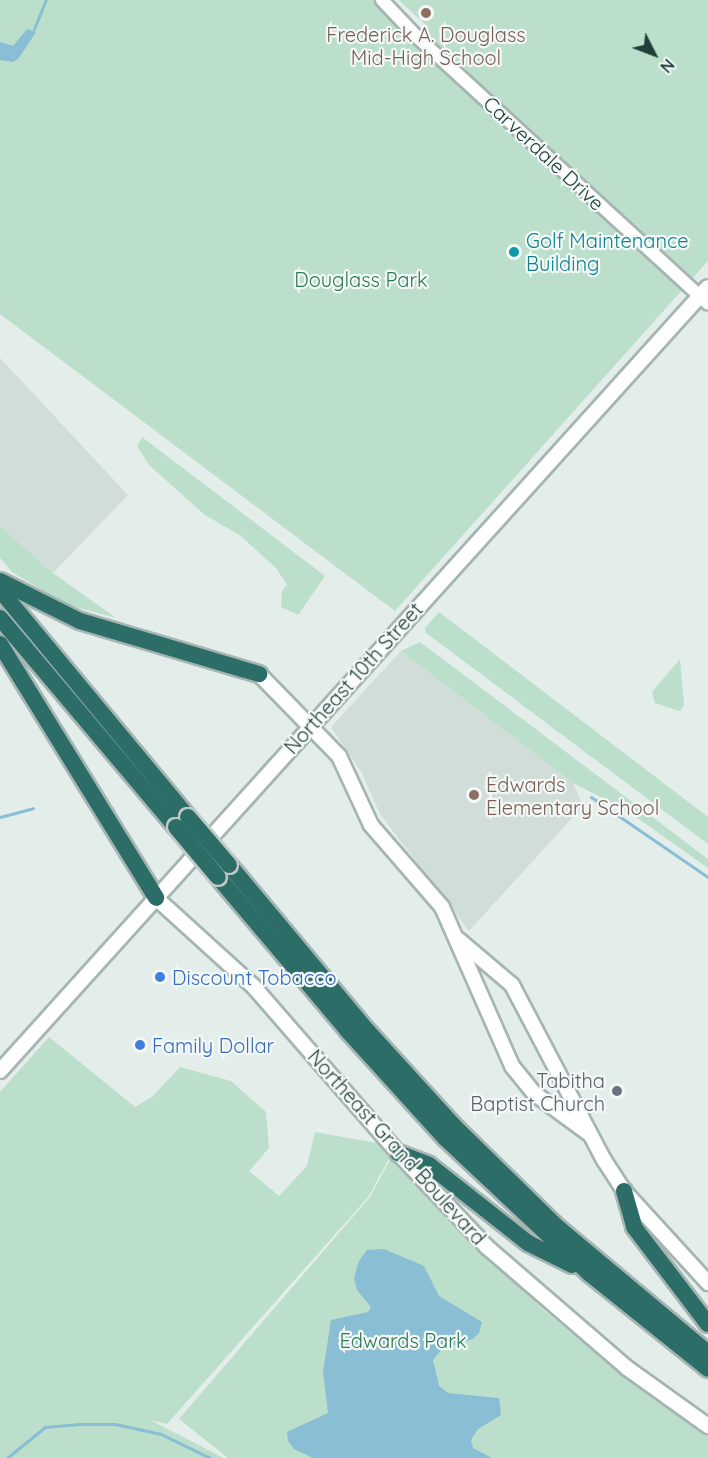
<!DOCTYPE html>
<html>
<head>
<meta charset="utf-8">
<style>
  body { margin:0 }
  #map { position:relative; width:708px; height:1458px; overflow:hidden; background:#e3edea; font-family:Quicksand,sans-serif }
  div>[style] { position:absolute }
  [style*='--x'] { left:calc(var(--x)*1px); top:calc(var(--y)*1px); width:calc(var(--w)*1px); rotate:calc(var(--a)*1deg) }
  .built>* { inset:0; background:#d1ddd9 }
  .green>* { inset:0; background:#bbdfca }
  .water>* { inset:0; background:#89bed4 }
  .stream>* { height:3px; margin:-1.5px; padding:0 1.5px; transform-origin:1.5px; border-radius:1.5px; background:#89bed4 }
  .roads { filter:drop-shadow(2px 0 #a5b5b2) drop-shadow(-2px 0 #a5b5b2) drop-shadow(0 2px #a5b5b2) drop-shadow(0 -2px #a5b5b2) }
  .tertiary>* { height:12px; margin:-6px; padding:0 6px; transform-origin:6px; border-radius:6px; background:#fff }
  .secondary>* { height:14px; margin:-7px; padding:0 7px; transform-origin:7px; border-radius:7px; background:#fff }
  .motorway>* { height:16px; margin:-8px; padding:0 8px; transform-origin:8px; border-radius:8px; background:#2c6d68 }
  .bridges { filter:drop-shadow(2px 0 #c1c9c8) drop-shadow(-2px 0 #c1c9c8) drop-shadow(0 2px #c1c9c8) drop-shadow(0 -2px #c1c9c8) }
  .motorway-bridge>* { height:16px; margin:-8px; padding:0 8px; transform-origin:8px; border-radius:8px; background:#2c6d68 }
  .dots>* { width:16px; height:16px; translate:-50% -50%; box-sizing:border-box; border:3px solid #f4f9f7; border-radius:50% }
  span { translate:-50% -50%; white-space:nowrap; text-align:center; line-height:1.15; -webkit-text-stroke:4.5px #f4f9f7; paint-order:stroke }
  .education-label { font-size:20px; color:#785e54 }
  .left { translate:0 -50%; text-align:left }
  .street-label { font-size:20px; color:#223f3b }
  .culture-label { font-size:20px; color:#0d838f }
  .park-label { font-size:20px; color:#2a7853 }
  .shop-label { font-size:20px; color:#366cbe }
  .worship-label { font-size:20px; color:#5b616d }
  .right { translate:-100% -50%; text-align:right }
  .north { position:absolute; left:624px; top:24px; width:60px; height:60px; -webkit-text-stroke:4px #f4f9f7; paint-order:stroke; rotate:132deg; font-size:16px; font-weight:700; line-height:24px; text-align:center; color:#223f3b }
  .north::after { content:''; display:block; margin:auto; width:21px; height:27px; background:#223f3b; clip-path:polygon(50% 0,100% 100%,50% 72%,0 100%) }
</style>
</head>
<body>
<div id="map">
  <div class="built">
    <div style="clip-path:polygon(0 358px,128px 495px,53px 573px,0 526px)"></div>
    <div style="clip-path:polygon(401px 651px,573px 783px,583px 806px,469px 931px,380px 814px,362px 773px,331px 727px)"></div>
  </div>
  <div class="green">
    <div style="clip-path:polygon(0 0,375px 0,414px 40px,427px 26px,399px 0,708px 0,708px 261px,395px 611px,0 314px)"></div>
    <div style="clip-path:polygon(142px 437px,325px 576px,298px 615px,281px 607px,282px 591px,287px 585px,276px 568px,241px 536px,205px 515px,149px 465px,137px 446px)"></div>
    <div style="clip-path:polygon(0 526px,53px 573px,116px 618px,65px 604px,12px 572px,0 558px)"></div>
    <div style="clip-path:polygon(439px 612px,708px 817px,708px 844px,426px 633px,425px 628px)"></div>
    <div style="clip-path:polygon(420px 642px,708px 859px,708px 868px,626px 810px,573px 783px,401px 651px)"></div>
    <div style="clip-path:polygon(680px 659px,684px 705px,680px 711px,655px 703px,652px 692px)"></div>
    <div style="clip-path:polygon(49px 1037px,135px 1107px,153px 1096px,180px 1067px,231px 1081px,266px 1112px,269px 1148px,249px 1171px,279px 1196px,307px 1166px,315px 1132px,377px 1143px,389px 1158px,369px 1196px,167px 1424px,150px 1420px,224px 1458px,0 1458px,0 1092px)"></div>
    <div style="clip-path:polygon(391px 1158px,450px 1222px,545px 1311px,623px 1375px,708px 1435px,708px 1458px,228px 1458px,179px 1419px,370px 1197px)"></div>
  </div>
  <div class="water">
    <div style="clip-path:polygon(27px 29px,36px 32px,19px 58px,13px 62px,0 60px,0 42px,13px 46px)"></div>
    <div style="clip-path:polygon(384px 1249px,424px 1266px,439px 1296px,482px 1322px,479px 1333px,473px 1339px,442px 1349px,433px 1360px,439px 1386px,448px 1393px,499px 1398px,501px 1415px,478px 1429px,471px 1440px,473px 1448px,492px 1458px,313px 1458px,294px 1449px,288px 1441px,287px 1432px,328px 1413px,323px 1372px,331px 1320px,368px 1312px,371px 1307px,357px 1290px,354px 1278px,359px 1261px,367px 1250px)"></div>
  </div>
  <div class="stream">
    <div style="--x:34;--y:29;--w:31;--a:-68"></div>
    <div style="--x:591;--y:797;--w:142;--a:34.4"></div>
    <div style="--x:0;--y:817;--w:34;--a:-15"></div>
    <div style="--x:7;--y:1458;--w:49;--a:-39.2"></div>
    <div style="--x:45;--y:1427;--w:35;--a:-5"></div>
    <div style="--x:80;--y:1424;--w:35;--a:0"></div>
    <div style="--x:115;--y:1424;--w:47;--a:12.3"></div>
    <div style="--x:161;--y:1434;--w:55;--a:26.1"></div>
  </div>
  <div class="roads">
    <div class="tertiary">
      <div style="--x:382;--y:0;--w:50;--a:46.6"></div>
      <div style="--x:416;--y:36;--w:396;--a:42.5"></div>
    </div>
    <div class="secondary">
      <div style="--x:259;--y:674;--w:115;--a:45.7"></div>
      <div style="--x:339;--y:756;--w:76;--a:65.1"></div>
      <div style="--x:371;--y:825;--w:108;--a:49.1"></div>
      <div style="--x:442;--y:907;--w:174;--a:66.2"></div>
      <div style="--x:512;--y:1066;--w:36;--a:51"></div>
      <div style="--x:535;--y:1094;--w:66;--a:36.3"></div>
      <div style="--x:156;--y:898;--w:131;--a:42.2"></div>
      <div style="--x:253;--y:986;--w:221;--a:49"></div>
      <div style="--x:398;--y:1153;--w:129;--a:46.6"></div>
      <div style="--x:487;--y:1247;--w:185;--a:40.8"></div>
      <div style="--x:627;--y:1368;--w:100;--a:35.6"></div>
      <div style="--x:459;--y:940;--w:70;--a:40.3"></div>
      <div style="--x:512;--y:985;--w:198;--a:62.3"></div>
      <div style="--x:604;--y:1160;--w:37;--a:57"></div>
      <div style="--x:624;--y:1191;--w:125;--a:47.6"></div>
      <div style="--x:0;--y:1071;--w:1056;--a:-47.92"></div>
    </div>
    <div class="motorway">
      <div style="--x:0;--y:581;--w:89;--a:26.6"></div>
      <div style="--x:80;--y:621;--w:187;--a:16.5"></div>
      <div style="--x:0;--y:590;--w:295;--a:50.4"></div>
      <div style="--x:0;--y:618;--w:273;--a:49.9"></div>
      <div style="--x:0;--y:644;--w:298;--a:58.4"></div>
      <div style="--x:229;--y:865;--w:209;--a:50.2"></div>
      <div style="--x:363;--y:1026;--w:135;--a:47.7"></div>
      <div style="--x:454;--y:1126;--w:143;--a:44.4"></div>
      <div style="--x:556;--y:1226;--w:198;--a:39.9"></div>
      <div style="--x:218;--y:877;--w:202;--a:49.8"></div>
      <div style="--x:348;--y:1031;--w:144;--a:47.8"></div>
      <div style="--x:445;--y:1138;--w:199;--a:43.2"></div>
      <div style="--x:590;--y:1274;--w:151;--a:38.8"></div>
      <div style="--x:398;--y:1153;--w:33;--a:21"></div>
      <div style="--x:429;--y:1165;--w:126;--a:38.2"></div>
      <div style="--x:528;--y:1243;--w:49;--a:26.6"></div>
      <div style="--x:624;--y:1191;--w:37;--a:74"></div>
      <div style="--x:634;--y:1227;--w:122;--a:52.7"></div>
    </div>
  </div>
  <div class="bridges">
    <div class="motorway-bridge">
      <div style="--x:188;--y:817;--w:63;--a:49.5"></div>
      <div style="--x:176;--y:827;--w:65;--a:50"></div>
    </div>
  </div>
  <div class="dots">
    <div style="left:426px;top:13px;background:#8d6e63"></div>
    <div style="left:514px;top:252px;background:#0f9aa8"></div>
    <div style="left:474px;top:795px;background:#8d6e63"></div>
    <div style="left:160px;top:977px;background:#3f7fe0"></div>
    <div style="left:140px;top:1045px;background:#3f7fe0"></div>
    <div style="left:617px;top:1091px;background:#6b7280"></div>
  </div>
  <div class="education-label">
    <span style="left:426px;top:46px">Frederick A. Douglass<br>Mid-High School</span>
    <span class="left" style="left:486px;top:796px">Edwards<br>Elementary School</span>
  </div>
  <div class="street-label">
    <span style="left:544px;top:153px;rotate:43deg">Carverdale Drive</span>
    <span style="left:353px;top:678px;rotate:-48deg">Northeast 10th Street</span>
    <span style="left:397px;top:1147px;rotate:48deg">Northeast Grand Boulevard</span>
  </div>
  <div class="culture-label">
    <span class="left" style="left:526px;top:252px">Golf Maintenance<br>Building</span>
  </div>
  <div class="park-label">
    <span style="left:361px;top:279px">Douglass Park</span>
    <span style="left:403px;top:1340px">Edwards Park</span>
  </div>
  <div class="shop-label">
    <span class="left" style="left:172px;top:977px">Discount Tobacco</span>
    <span class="left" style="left:152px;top:1045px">Family Dollar</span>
  </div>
  <div class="worship-label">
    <span class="right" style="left:605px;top:1092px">Tabitha<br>Baptist Church</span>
  </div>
  <div class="north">N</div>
</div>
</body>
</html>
